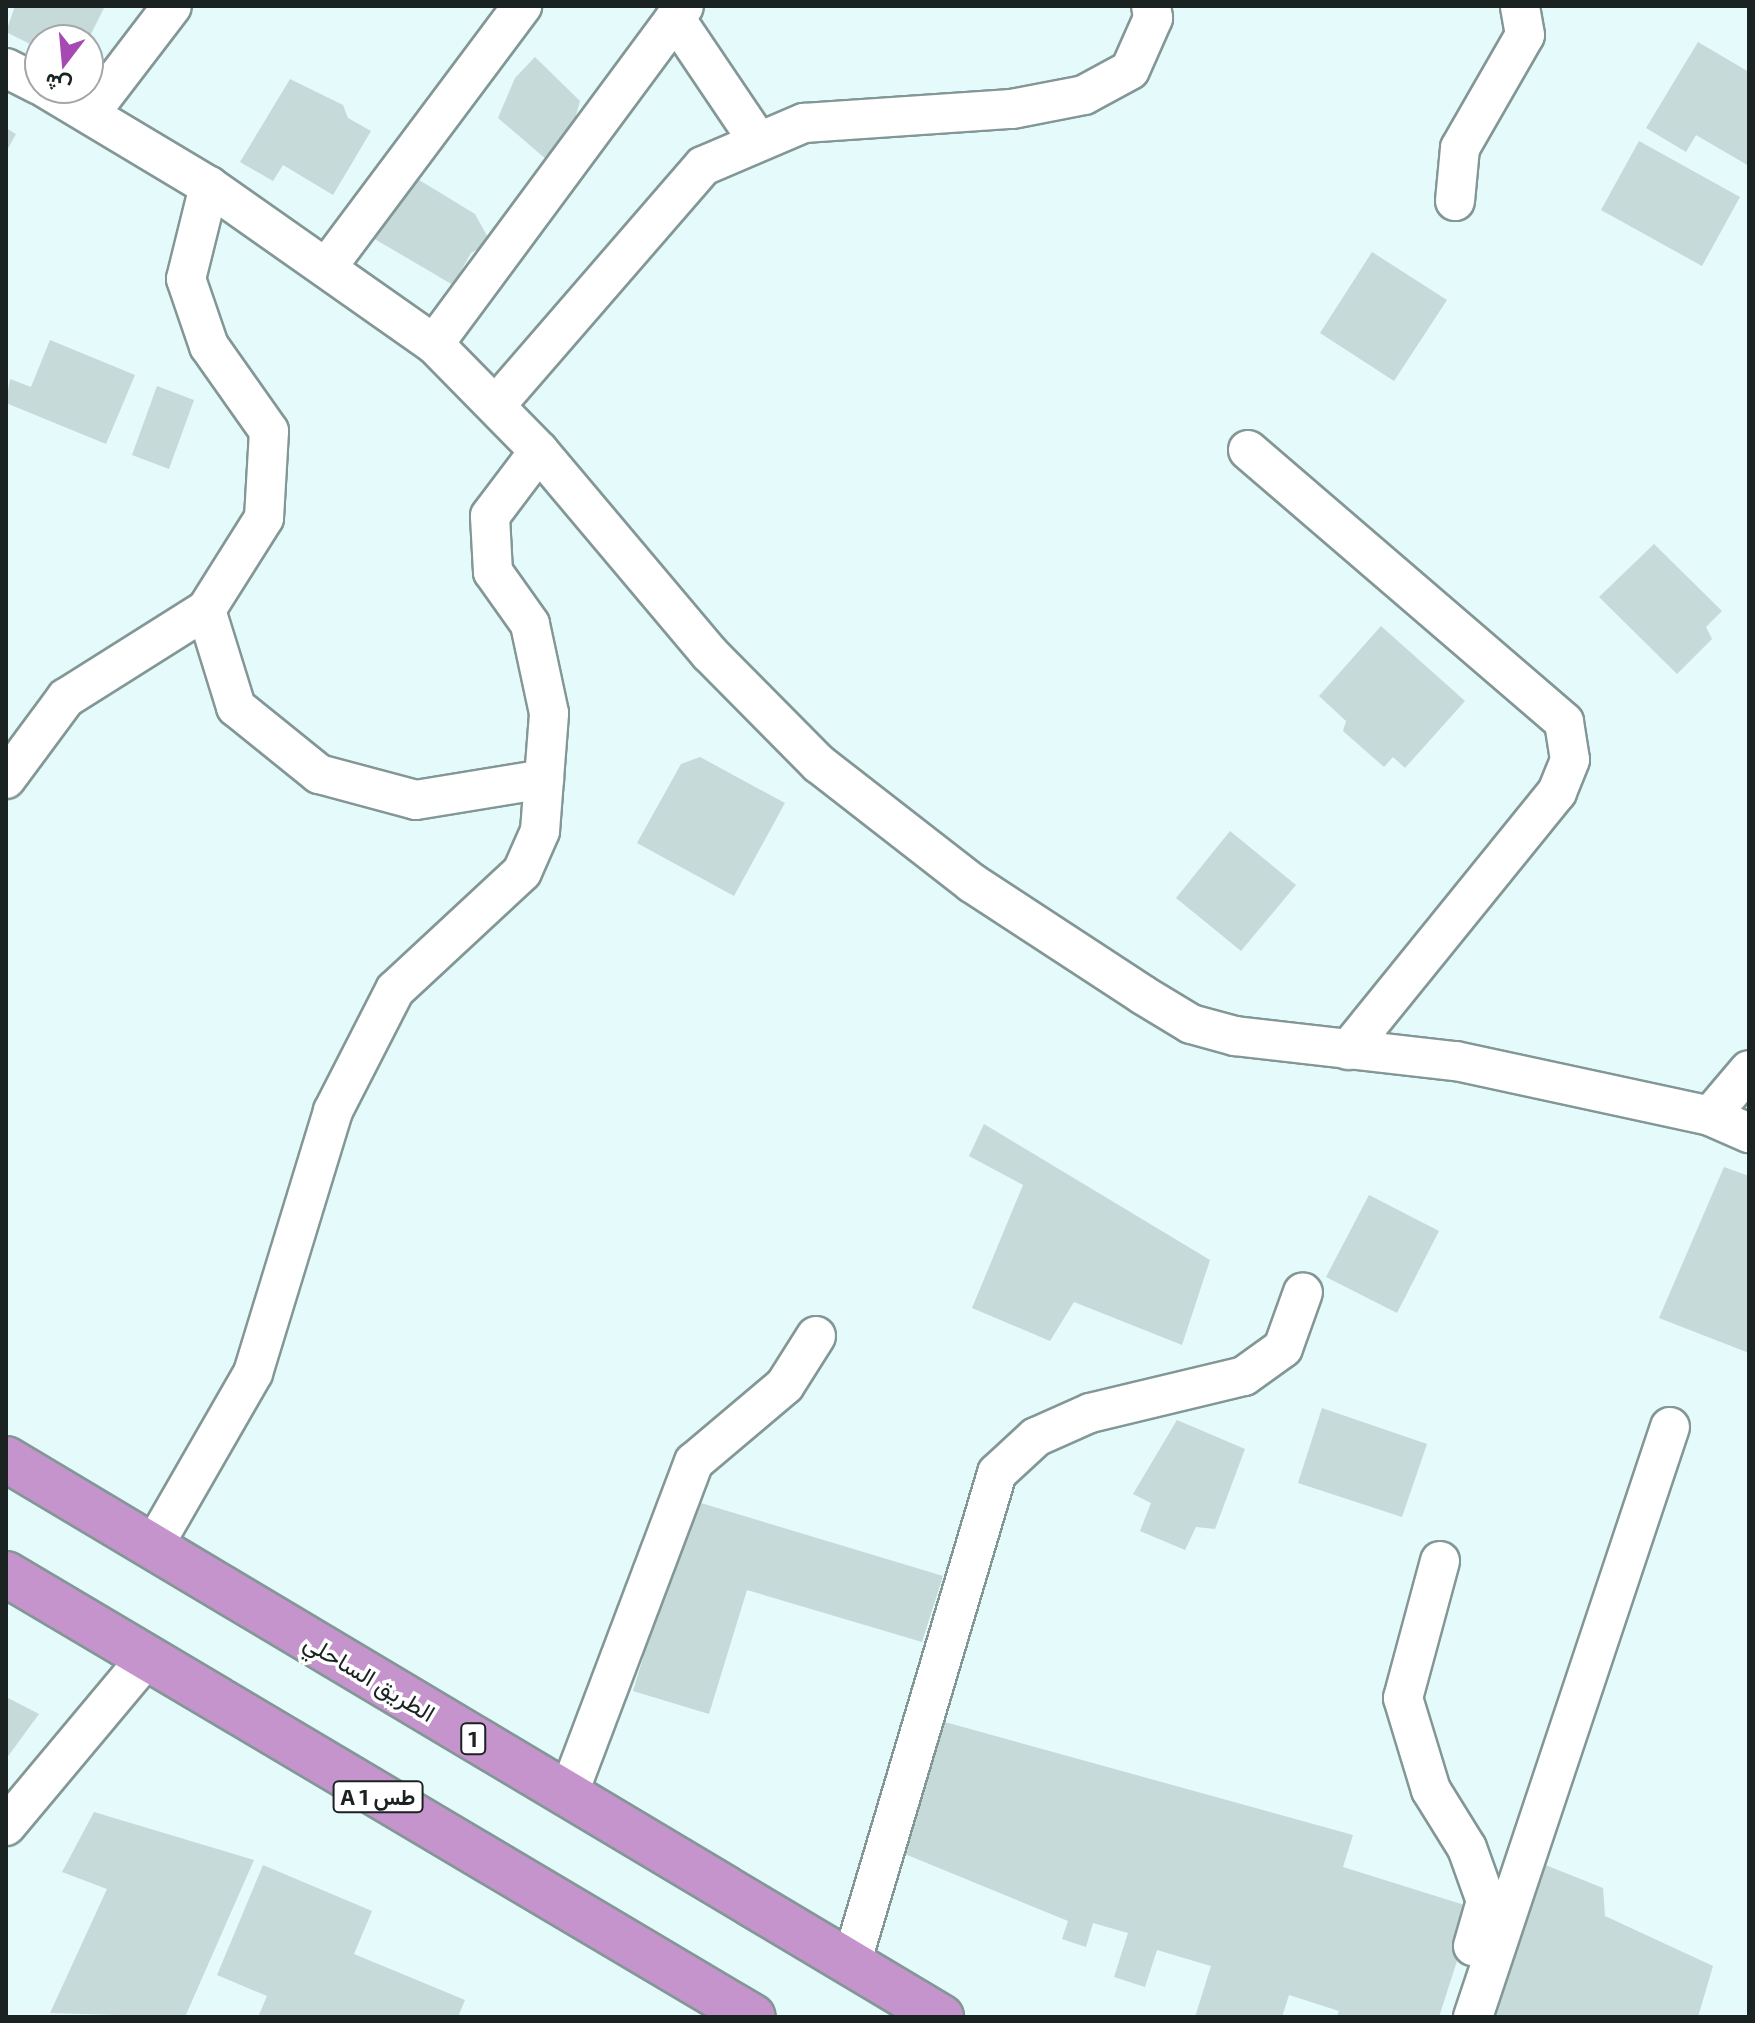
<!DOCTYPE html>
<html>
<head>
<meta charset="utf-8">
<style>
  body { margin:0 }
  #map { position:relative; width:1755px; height:2023px; overflow:hidden; background:#e5fafa; font-family:"Exo 2",Vazirmatn,sans-serif }
  div>[style] { position:absolute }
  [style*='--x'] { left:calc(var(--x)*1px); top:calc(var(--y)*1px); width:calc(var(--w)*1px); rotate:calc(var(--a)*1deg) }
  .building>* { inset:0; background:#c5dad9 }
  .roads { filter:drop-shadow(2px 0 #839796) drop-shadow(-2px 0 #839796) drop-shadow(0 2px #839796) drop-shadow(0 -2px #839796) }
  .minor>* { height:38px; margin:-19px; padding:0 19px; transform-origin:19px; border-radius:19px; background:#fff }
  .trunk>* { height:44px; margin:-22px; padding:0 22px; transform-origin:22px; border-radius:22px; background:#c694cc }
  span { translate:-50% -50%; white-space:nowrap; text-align:center; line-height:1.15; -webkit-text-stroke:7px #fff; paint-order:stroke }
  .shield-label span { padding:2px 6px; background:#fff; border:2px solid; border-radius:6px; -webkit-text-stroke-width:0 }
  .shield-label { font-size:22px; color:#1b2222; font-weight:700 }
  .street-label { font-size:24px; color:#1b2222 }
  .frame { position:absolute; inset:0; border:8px solid #1b2222; pointer-events:none }
  .north { position:absolute; left:24px; top:24px; width:80px; height:80px; box-sizing:border-box; background:#fff; border:2px solid #a4a7a7; border-radius:50%; rotate:196deg; font-size:22px; font-weight:700; line-height:32px; text-align:center; color:#1b2222 }
  .north::after { content:''; display:block; margin:auto; width:28px; height:36px; background:#a649b2; clip-path:polygon(50% 0,100% 100%,50% 72%,0 100%) }
</style>
</head>
<body>
<div id="map">
  <div class="building">
    <div style="clip-path:polygon(15px 6px,105px 6px,88px 40px,40px 40px,40px 49px,6px 32px)"></div>
    <div style="clip-path:polygon(1698px 42px,1749px 72px,1749px 166px,1696px 135px,1686px 152px,1646px 128px)"></div>
    <div style="clip-path:polygon(535px 57px,580px 101px,571px 133px,547px 160px,498px 118px,515px 78px)"></div>
    <div style="clip-path:polygon(290px 79px,343px 105px,348px 118px,371px 131px,333px 195px,283px 165px,273px 181px,240px 162px)"></div>
    <div style="clip-path:polygon(6px 128px,16px 134px,6px 152px)"></div>
    <div style="clip-path:polygon(1639px 141px,1740px 197px,1702px 266px,1601px 210px)"></div>
    <div style="clip-path:polygon(411px 175px,475px 214px,491px 243px,471px 253px,453px 285px,373px 238px)"></div>
    <div style="clip-path:polygon(1372px 252px,1447px 300px,1394px 381px,1320px 333px)"></div>
    <div style="clip-path:polygon(50px 340px,135px 375px,106px 444px,6px 403px,10px 379px,31px 387px)"></div>
    <div style="clip-path:polygon(157px 386px,194px 400px,169px 469px,132px 455px)"></div>
    <div style="clip-path:polygon(1654px 544px,1722px 611px,1706px 627px,1712px 639px,1677px 674px,1599px 597px)"></div>
    <div style="clip-path:polygon(1381px 626px,1465px 701px,1405px 768px,1393px 757px,1384px 767px,1343px 731px,1346px 721px,1319px 696px)"></div>
    <div style="clip-path:polygon(700px 757px,785px 803px,734px 896px,637px 843px,681px 764px)"></div>
    <div style="clip-path:polygon(1230px 831px,1296px 885px,1241px 951px,1176px 898px)"></div>
    <div style="clip-path:polygon(984px 1124px,1210px 1260px,1182px 1345px,1074px 1302px,1050px 1341px,972px 1308px,1023px 1185px,969px 1156px)"></div>
    <div style="clip-path:polygon(1724px 1167px,1749px 1176px,1749px 1353px,1659px 1318px)"></div>
    <div style="clip-path:polygon(1369px 1195px,1439px 1231px,1397px 1313px,1326px 1277px)"></div>
    <div style="clip-path:polygon(1322px 1408px,1427px 1444px,1402px 1517px,1298px 1483px)"></div>
    <div style="clip-path:polygon(1177px 1420px,1245px 1449px,1215px 1529px,1196px 1527px,1185px 1550px,1140px 1531px,1151px 1503px,1133px 1494px)"></div>
    <div style="clip-path:polygon(691px 1500px,943px 1576px,922px 1642px,747px 1590px,709px 1714px,633px 1691px)"></div>
    <div style="clip-path:polygon(6px 1697px,39px 1714px,6px 1759px)"></div>
    <div style="clip-path:polygon(934px 1719px,1353px 1835px,1343px 1867px,1474px 1908px,1439px 2017px,1337px 2017px,1339px 2011px,1289px 1995px,1282px 2017px,1195px 2017px,1211px 1966px,1157px 1950px,1145px 1987px,1114px 1977px,1128px 1933px,1093px 1923px,1086px 1947px,1062px 1939px,1068px 1921px,900px 1852px)"></div>
    <div style="clip-path:polygon(94px 1812px,254px 1860px,185px 2017px,50px 2013px,107px 1889px,62px 1872px)"></div>
    <div style="clip-path:polygon(1538px 1862px,1603px 1888px,1605px 1916px,1713px 1966px,1698px 2017px,1491px 2017px)"></div>
    <div style="clip-path:polygon(263px 1865px,372px 1911px,354px 1954px,465px 2000px,458px 2017px,258px 2017px,267px 1996px,217px 1975px)"></div>
  </div>
  <div class="roads">
    <div class="minor">
      <div style="--x:675;--y:18;--w:148;--a:56"></div>
      <div style="--x:6;--y:68;--w:38;--a:27"></div>
      <div style="--x:45;--y:88;--w:191;--a:30.9"></div>
      <div style="--x:209;--y:186;--w:275;--a:35.1"></div>
      <div style="--x:434;--y:344;--w:150;--a:45.5"></div>
      <div style="--x:539;--y:451;--w:265;--a:49.9"></div>
      <div style="--x:710;--y:654;--w:155;--a:45.3"></div>
      <div style="--x:819;--y:764;--w:194;--a:37.9"></div>
      <div style="--x:972;--y:883;--w:204;--a:33.2"></div>
      <div style="--x:1143;--y:995;--w:56;--a:31.1"></div>
      <div style="--x:1191;--y:1024;--w:46;--a:15.3"></div>
      <div style="--x:1235;--y:1036;--w:222;--a:6.5"></div>
      <div style="--x:1456;--y:1061;--w:260;--a:12.2"></div>
      <div style="--x:1710;--y:1116;--w:43;--a:23.6"></div>
      <div style="--x:91;--y:112;--w:133;--a:-52.6"></div>
      <div style="--x:1455;--y:201;--w:53;--a:-84.6"></div>
      <div style="--x:1460;--y:148;--w:130;--a:-60.1"></div>
      <div style="--x:1525;--y:35;--w:29;--a:-100"></div>
      <div style="--x:327;--y:267;--w:326;--a:-53.2"></div>
      <div style="--x:434;--y:344;--w:420;--a:-53.5"></div>
      <div style="--x:496;--y:405;--w:316;--a:-49.1"></div>
      <div style="--x:703;--y:166;--w:110;--a:-23.1"></div>
      <div style="--x:804;--y:123;--w:208;--a:-3.9"></div>
      <div style="--x:1012;--y:109;--w:73;--a:-11"></div>
      <div style="--x:1084;--y:95;--w:52;--a:-28.5"></div>
      <div style="--x:1130;--y:70;--w:57;--a:-66.1"></div>
      <div style="--x:1153;--y:18;--w:12;--a:-99"></div>
      <div style="--x:1248;--y:450;--w:417;--a:40.7"></div>
      <div style="--x:1564;--y:722;--w:38;--a:81"></div>
      <div style="--x:1570;--y:760;--w:35;--a:112"></div>
      <div style="--x:1557;--y:792;--w:332;--a:129"></div>
      <div style="--x:206;--y:610;--w:102;--a:72.8"></div>
      <div style="--x:236;--y:707;--w:107;--a:38.9"></div>
      <div style="--x:319;--y:774;--w:100;--a:15"></div>
      <div style="--x:416;--y:800;--w:130;--a:-9.3"></div>
      <div style="--x:6;--y:779;--w:101;--a:-53.5"></div>
      <div style="--x:66;--y:698;--w:165;--a:-32.2"></div>
      <div style="--x:206;--y:610;--w:109;--a:-57.8"></div>
      <div style="--x:264;--y:518;--w:87;--a:-86.7"></div>
      <div style="--x:269;--y:431;--w:104;--a:-125.2"></div>
      <div style="--x:209;--y:346;--w:71;--a:-108.9"></div>
      <div style="--x:186;--y:279;--w:96;--a:-76.1"></div>
      <div style="--x:1710;--y:1116;--w:60;--a:-49.7"></div>
      <div style="--x:153;--y:1547;--w:201;--a:-60.1"></div>
      <div style="--x:253;--y:1373;--w:274;--a:-73"></div>
      <div style="--x:333;--y:1111;--w:136;--a:-62.9"></div>
      <div style="--x:395;--y:990;--w:173;--a:-42.9"></div>
      <div style="--x:522;--y:872;--w:45;--a:-66.3"></div>
      <div style="--x:540;--y:831;--w:118;--a:-85.6"></div>
      <div style="--x:549;--y:713;--w:91;--a:-102.1"></div>
      <div style="--x:530;--y:624;--w:64;--a:-125.4"></div>
      <div style="--x:493;--y:572;--w:56;--a:-93.1"></div>
      <div style="--x:490;--y:516;--w:81;--a:-53"></div>
      <div style="--x:1440;--y:1561;--w:142;--a:105.1"></div>
      <div style="--x:1403;--y:1698;--w:96;--a:73.1"></div>
      <div style="--x:1431;--y:1790;--w:68;--a:58.2"></div>
      <div style="--x:1467;--y:1848;--w:56;--a:70.3"></div>
      <div style="--x:1486;--y:1901;--w:47;--a:106.1"></div>
      <div style="--x:568;--y:1795;--w:356;--a:-69.3"></div>
      <div style="--x:694;--y:1462;--w:119;--a:-40.2"></div>
      <div style="--x:785;--y:1385;--w:58;--a:-57.7"></div>
      <div style="--x:6;--y:1826;--w:217;--a:-50.1"></div>
      <div style="--x:851;--y:1964;--w:512;--a:-73.44"></div>
      <div style="--x:997;--y:1473;--w:53;--a:-42.7"></div>
      <div style="--x:1036;--y:1437;--w:59;--a:-24"></div>
      <div style="--x:1090;--y:1413;--w:158;--a:-13.5"></div>
      <div style="--x:1244;--y:1376;--w:48;--a:-35.7"></div>
      <div style="--x:1283;--y:1348;--w:59;--a:-70.3"></div>
      <div style="--x:1473;--y:2017;--w:622;--a:-71.54"></div>
    </div>
    <div class="trunk">
      <div style="--x:6;--y:1459;--w:1089;--a:30.83"></div>
      <div style="--x:6;--y:1574;--w:868;--a:30.67"></div>
    </div>
  </div>
  <div class="shield-label">
    <span style="left:473px;top:1739px">1</span>
    <span style="left:378px;top:1797px">A 1 طس</span>
  </div>
  <div class="street-label">
    <span style="left:370px;top:1677px;rotate:31deg">الطريق الساحلي</span>
  </div>
  <div class="frame"></div>
  <div class="north">ش</div>
</div>
</body>
</html>
